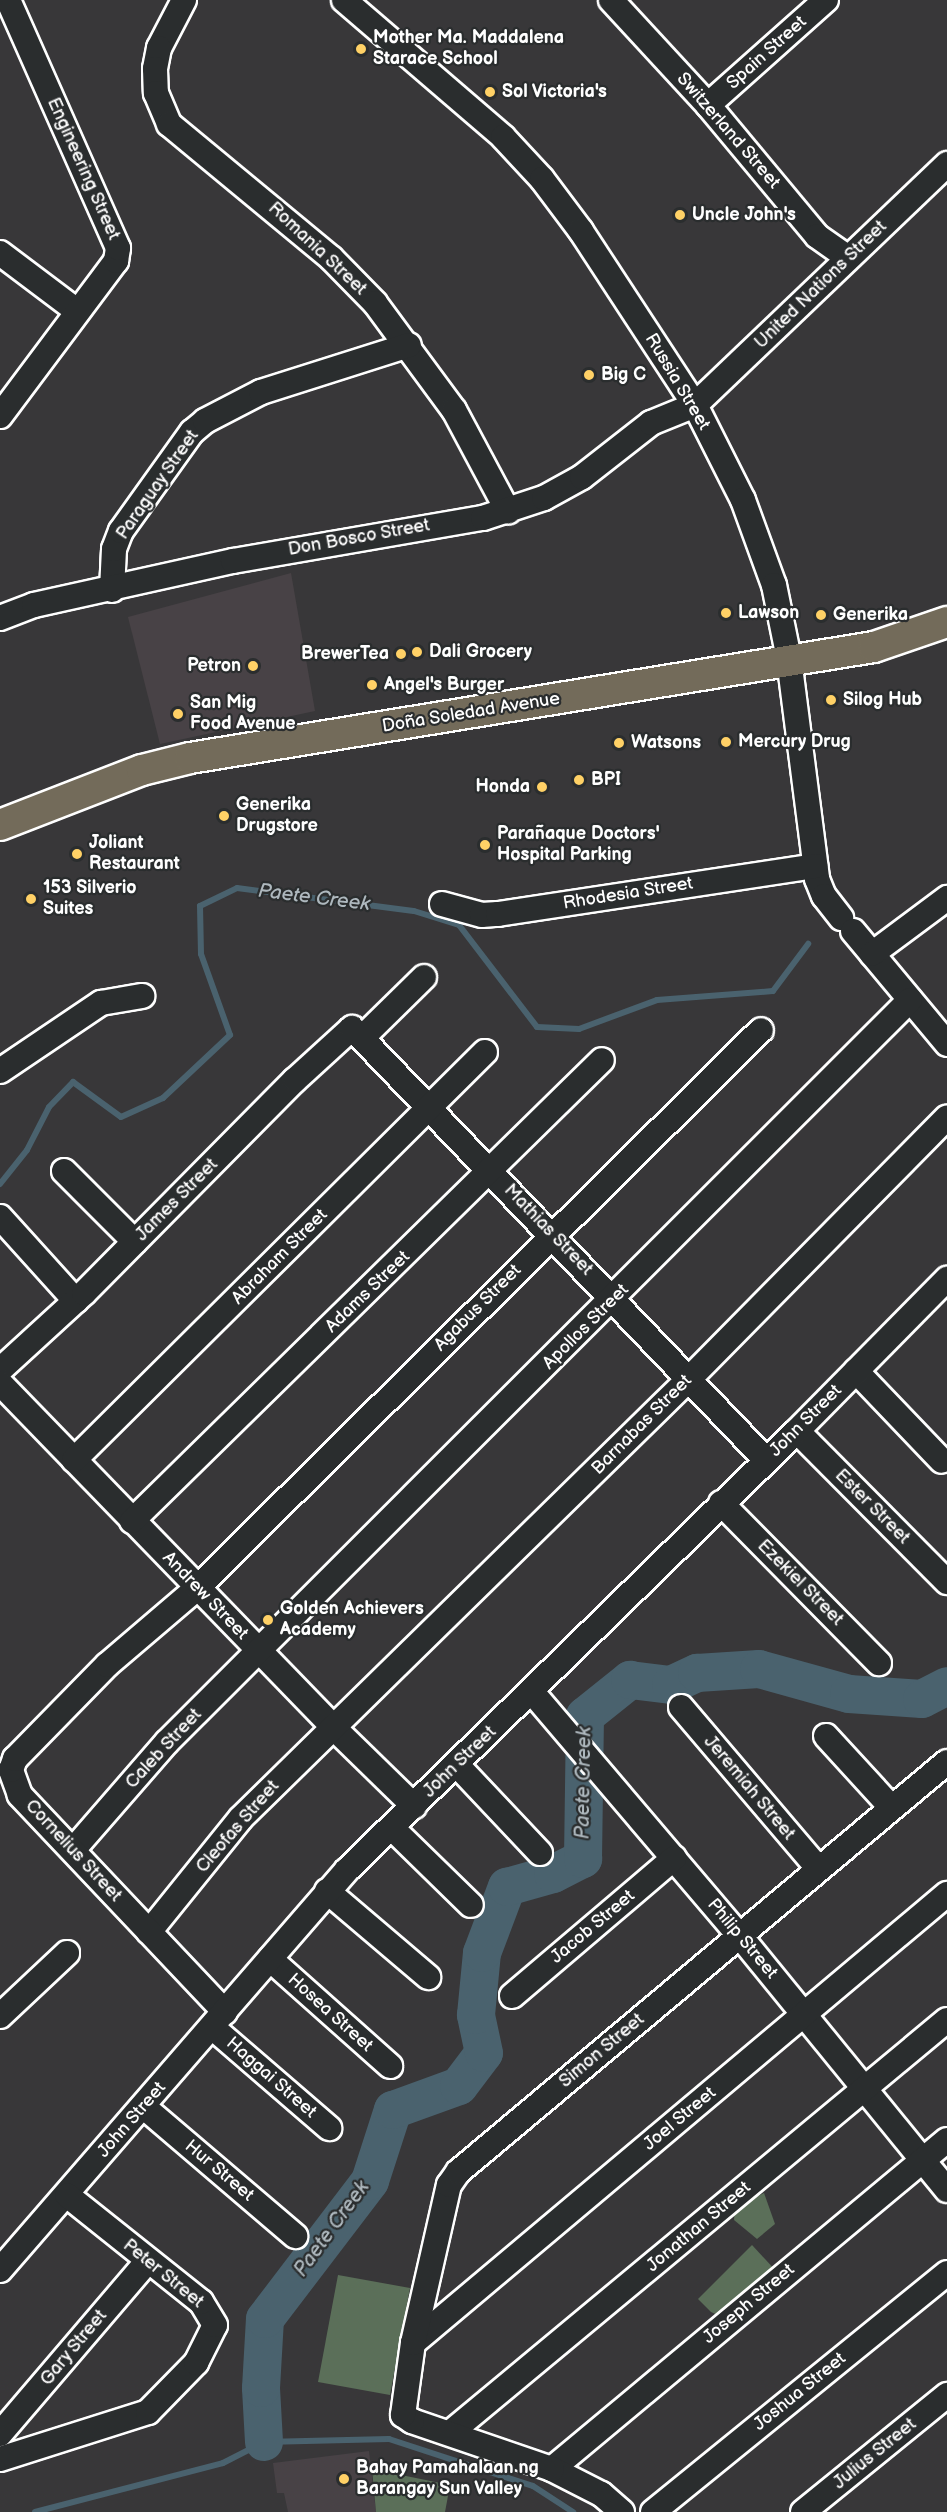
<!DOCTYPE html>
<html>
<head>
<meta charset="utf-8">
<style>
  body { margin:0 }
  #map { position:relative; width:947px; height:2512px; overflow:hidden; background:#383739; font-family:"Balsamiq Sans",sans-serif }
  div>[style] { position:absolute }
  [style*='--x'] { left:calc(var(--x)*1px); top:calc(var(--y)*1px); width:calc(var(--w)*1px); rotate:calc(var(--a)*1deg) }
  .built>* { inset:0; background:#484246 }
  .green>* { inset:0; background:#5b6f59 }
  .stream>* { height:6px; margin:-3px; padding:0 3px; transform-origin:3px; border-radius:3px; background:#4a626e }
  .river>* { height:38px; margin:-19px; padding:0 19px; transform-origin:19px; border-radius:19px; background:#4a626e }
  .roads { filter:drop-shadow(2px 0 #fff) drop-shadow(-2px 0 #fff) drop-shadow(0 2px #fff) drop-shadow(0 -2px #fff) }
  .minor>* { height:24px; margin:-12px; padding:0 12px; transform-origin:12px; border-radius:12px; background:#2a2d2e }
  .major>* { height:30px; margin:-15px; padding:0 15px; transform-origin:15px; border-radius:15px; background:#736b5a }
  .dots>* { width:16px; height:16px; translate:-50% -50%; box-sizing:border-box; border:3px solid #2a2d2e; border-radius:50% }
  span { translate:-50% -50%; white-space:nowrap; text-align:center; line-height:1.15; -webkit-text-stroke:4.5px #2a2d2e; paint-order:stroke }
  .poi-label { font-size:18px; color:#fff; font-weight:700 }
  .left { translate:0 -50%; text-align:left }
  .right { translate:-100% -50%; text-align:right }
  .street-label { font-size:18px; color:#fff }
  .water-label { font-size:20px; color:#aeb8be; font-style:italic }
</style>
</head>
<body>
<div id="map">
  <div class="built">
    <div style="clip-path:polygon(291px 573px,315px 711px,160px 744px,128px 617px)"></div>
    <div style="clip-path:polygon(369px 2451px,376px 2512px,288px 2512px,284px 2493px,277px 2493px,273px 2463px)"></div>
  </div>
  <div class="green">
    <div style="clip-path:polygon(764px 2193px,775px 2224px,757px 2239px,734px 2220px,735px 2208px)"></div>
    <div style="clip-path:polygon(752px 2245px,777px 2272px,722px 2317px,711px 2312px,698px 2299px)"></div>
    <div style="clip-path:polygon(338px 2275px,410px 2288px,390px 2395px,318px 2382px)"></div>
    <div style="clip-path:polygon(372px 2469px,450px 2485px,445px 2512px,376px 2512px)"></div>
  </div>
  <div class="stream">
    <div style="--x:0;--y:1184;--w:43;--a:-51.5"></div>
    <div style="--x:27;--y:1150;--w:48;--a:-62.9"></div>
    <div style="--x:49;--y:1107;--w:35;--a:-46"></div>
    <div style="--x:73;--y:1082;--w:59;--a:36.1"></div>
    <div style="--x:121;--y:1117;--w:46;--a:-24.3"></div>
    <div style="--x:163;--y:1098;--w:92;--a:-43.2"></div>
    <div style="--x:230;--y:1035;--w:86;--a:-109.7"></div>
    <div style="--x:201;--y:954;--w:48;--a:-91.2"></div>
    <div style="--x:200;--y:906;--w:41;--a:-25.9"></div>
    <div style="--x:237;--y:888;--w:178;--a:7.4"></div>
    <div style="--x:414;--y:911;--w:47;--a:17.3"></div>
    <div style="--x:459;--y:925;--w:128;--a:52.6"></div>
    <div style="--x:537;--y:1027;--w:42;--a:2.7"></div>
    <div style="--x:579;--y:1029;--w:83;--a:-20.4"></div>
    <div style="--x:657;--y:1000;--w:116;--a:-4.4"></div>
    <div style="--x:773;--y:991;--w:59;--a:-53.3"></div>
    <div style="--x:35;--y:2512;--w:194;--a:-14.6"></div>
    <div style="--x:223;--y:2463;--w:46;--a:-27.1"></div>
    <div style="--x:264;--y:2442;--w:125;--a:-1.4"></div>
    <div style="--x:389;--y:2439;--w:151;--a:18.1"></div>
    <div style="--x:533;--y:2486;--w:48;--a:33"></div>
  </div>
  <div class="river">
    <div style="--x:264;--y:2442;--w:54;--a:-93.2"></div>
    <div style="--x:261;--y:2388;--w:69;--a:-86.7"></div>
    <div style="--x:265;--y:2319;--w:173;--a:-52.7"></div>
    <div style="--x:370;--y:2181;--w:75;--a:-72.1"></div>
    <div style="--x:393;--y:2110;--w:70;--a:-20"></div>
    <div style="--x:459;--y:2086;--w:41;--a:-52.9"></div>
    <div style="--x:484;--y:2053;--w:39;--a:-102"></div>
    <div style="--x:476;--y:2015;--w:62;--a:-84.5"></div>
    <div style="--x:482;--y:1953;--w:71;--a:-69.3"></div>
    <div style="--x:507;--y:1887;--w:48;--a:-15.8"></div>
    <div style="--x:553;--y:1874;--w:34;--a:-27"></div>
    <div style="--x:583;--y:1859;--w:143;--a:-89.2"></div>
    <div style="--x:585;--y:1716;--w:58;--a:-38.7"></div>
    <div style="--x:630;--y:1680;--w:41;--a:7"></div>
    <div style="--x:671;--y:1685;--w:29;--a:-25"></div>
    <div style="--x:697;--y:1673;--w:62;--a:-3.7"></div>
    <div style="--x:759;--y:1669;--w:93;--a:15.5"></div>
    <div style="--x:849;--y:1694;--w:73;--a:3.9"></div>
    <div style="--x:922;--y:1699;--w:28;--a:-27"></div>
  </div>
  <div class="roads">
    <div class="minor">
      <div style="--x:184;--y:0;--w:54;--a:117.5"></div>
      <div style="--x:159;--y:48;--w:21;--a:101"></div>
      <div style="--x:155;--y:69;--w:24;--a:88"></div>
      <div style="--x:156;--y:93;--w:34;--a:67"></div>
      <div style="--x:169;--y:124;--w:210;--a:39.6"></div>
      <div style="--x:331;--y:258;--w:63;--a:45.6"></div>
      <div style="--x:375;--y:303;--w:133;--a:53.6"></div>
      <div style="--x:454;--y:410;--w:115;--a:61.9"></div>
      <div style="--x:344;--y:0;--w:210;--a:40.7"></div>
      <div style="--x:503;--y:137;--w:57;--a:47.1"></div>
      <div style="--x:542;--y:179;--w:65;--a:53.1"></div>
      <div style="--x:581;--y:231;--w:208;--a:56.8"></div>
      <div style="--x:695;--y:405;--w:106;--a:63.2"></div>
      <div style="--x:743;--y:500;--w:90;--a:70"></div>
      <div style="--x:774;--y:585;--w:76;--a:78.5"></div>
      <div style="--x:789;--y:659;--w:222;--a:82.7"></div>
      <div style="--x:817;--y:879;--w:18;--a:68"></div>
      <div style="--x:824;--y:896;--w:28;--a:52"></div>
      <div style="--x:611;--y:0;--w:143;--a:47.3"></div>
      <div style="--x:708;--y:105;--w:170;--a:50.2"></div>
      <div style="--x:817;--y:236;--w:38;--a:35"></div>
      <div style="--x:708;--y:105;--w:158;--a:-41.7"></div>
      <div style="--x:0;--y:253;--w:96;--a:37"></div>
      <div style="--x:0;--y:416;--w:194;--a:-53.2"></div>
      <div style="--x:116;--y:261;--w:13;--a:-81"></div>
      <div style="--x:118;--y:248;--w:271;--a:-113.9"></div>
      <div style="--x:112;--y:590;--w:41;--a:-87.2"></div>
      <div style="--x:114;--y:549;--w:19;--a:-69"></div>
      <div style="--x:121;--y:531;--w:122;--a:-54.4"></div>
      <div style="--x:192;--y:432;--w:17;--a:-40"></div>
      <div style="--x:205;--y:421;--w:63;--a:-27.4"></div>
      <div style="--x:261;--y:392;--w:155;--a:-17.6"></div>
      <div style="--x:0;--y:618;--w:36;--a:-21"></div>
      <div style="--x:34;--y:605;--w:204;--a:-12.5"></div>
      <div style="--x:233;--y:561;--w:254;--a:-9.8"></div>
      <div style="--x:483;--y:518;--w:64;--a:-18.2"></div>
      <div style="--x:544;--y:498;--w:43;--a:-28.9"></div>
      <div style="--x:582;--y:477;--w:88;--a:-38"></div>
      <div style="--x:651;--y:423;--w:48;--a:-22.2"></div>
      <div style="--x:695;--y:405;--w:349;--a:-43.7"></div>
      <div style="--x:442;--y:904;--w:41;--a:15.4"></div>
      <div style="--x:482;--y:915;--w:16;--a:-4"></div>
      <div style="--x:498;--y:914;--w:321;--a:-8.6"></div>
      <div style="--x:853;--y:931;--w:147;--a:50.2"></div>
      <div style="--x:872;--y:954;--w:94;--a:-36.7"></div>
      <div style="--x:364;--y:1036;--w:84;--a:-44.5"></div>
      <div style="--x:0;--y:1071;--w:122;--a:-34"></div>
      <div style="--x:101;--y:1003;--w:42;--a:-9.7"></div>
      <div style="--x:64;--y:1171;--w:100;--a:45"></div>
      <div style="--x:0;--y:1217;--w:113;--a:47.9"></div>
      <div style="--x:0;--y:1370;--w:114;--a:-42.5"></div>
      <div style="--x:84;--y:1293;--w:300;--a:-45.3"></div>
      <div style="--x:295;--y:1080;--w:77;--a:-42.4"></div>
      <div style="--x:352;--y:1028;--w:598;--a:46.22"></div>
      <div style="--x:856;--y:1371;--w:124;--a:46.3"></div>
      <div style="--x:0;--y:1383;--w:480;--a:45.9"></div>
      <div style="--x:334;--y:1728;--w:112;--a:44.3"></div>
      <div style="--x:797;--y:1431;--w:213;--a:45.2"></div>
      <div style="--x:74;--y:1460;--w:579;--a:-44.79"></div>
      <div style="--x:721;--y:1503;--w:225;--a:45.4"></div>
      <div style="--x:132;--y:1521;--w:658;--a:-44.45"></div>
      <div style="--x:532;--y:1692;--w:319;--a:49.6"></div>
      <div style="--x:739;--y:1935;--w:329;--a:50.8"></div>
      <div style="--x:681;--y:1707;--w:211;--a:49.6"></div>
      <div style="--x:826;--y:1736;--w:96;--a:47.5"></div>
      <div style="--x:457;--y:1765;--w:121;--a:46.7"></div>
      <div style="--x:392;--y:1828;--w:110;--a:44.3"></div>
      <div style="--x:73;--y:1850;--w:143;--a:-49"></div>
      <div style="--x:167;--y:1742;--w:1050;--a:-44.96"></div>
      <div style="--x:327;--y:1891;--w:133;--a:40.4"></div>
      <div style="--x:149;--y:1932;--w:146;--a:-51.1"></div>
      <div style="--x:241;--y:1818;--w:629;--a:-44.42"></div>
      <div style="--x:690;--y:1378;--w:366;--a:-45.4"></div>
      <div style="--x:270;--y:1959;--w:161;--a:41.7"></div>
      <div style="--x:512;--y:1996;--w:213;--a:-40.4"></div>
      <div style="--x:225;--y:2012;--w:299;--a:-133.4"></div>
      <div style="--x:20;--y:1795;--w:27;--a:-110"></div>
      <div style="--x:11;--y:1770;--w:12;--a:-70"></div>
      <div style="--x:15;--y:1759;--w:132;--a:-45.6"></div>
      <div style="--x:107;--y:1665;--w:118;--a:-40.5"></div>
      <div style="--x:197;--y:1588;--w:793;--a:-44.69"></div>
      <div style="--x:0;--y:2016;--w:92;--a:-43.2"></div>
      <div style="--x:212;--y:2027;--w:155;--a:40.8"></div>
      <div style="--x:144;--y:2107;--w:199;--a:40.5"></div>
      <div style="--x:0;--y:2270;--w:530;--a:-49.06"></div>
      <div style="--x:347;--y:1870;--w:629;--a:-44.29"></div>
      <div style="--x:797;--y:1431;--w:214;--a:-45.4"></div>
      <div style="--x:413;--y:2343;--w:698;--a:-40.06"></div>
      <div style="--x:450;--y:2433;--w:646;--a:-39.73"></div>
      <div style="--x:0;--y:2434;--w:228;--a:-49.5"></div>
      <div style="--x:0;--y:2459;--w:155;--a:-17.6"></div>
      <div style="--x:148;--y:2412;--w:69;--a:-45.6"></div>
      <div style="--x:196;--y:2363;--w:42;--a:-63.4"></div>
      <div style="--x:215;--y:2325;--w:27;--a:-121"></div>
      <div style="--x:201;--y:2302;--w:171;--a:-141.4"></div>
      <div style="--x:552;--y:2469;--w:514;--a:-39.79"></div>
      <div style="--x:622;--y:2512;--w:28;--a:-139"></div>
      <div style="--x:601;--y:2494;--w:55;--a:-153"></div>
      <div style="--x:552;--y:2469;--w:148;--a:-161.1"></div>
      <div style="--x:412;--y:2421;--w:11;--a:-146"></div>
      <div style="--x:403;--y:2415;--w:73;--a:-82.1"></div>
      <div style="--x:413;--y:2343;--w:162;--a:-77.2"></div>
      <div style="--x:449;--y:2185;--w:16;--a:-55"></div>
      <div style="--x:458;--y:2172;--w:638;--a:-39.98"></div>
      <div style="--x:653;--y:2512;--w:379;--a:-39.1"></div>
      <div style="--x:803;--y:2512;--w:186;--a:-39.1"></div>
    </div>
    <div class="major">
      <div style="--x:0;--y:825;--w:152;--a:-21.2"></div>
      <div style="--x:142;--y:770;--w:49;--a:-14"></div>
      <div style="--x:190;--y:758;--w:693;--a:-9.22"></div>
      <div style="--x:874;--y:647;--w:77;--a:-18.9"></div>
    </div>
  </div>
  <div class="dots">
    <div style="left:361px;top:49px;background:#ffd166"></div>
    <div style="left:490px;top:92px;background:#ffd166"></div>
    <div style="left:680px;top:215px;background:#ffd166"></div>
    <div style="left:589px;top:375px;background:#ffd166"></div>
    <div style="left:726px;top:613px;background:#ffd166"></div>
    <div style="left:821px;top:615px;background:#ffd166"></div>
    <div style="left:417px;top:652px;background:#ffd166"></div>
    <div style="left:401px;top:654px;background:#ffd166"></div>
    <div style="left:253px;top:666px;background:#ffd166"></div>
    <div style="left:372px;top:685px;background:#ffd166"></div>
    <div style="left:831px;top:700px;background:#ffd166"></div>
    <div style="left:178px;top:714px;background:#ffd166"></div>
    <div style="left:726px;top:742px;background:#ffd166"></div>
    <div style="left:619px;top:743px;background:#ffd166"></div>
    <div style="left:579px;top:780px;background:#ffd166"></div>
    <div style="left:542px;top:787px;background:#ffd166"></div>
    <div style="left:224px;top:816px;background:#ffd166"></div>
    <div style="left:485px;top:845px;background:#ffd166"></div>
    <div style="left:77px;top:854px;background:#ffd166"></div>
    <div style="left:31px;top:899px;background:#ffd166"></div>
    <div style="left:268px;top:1620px;background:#ffd166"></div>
    <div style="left:344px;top:2479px;background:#ffd166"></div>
  </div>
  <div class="poi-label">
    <span class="left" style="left:373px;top:49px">Mother Ma. Maddalena<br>Starace School</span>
    <span class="left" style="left:502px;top:92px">Sol Victoria's</span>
    <span class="left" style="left:692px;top:215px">Uncle John's</span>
    <span class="left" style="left:601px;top:375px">Big C</span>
    <span class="left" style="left:738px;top:613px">Lawson</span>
    <span class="left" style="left:833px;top:615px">Generika</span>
    <span class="left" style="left:429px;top:652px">Dali Grocery</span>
    <span class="right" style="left:389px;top:654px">BrewerTea</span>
    <span class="right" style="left:241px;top:666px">Petron</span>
    <span class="left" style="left:384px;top:685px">Angel's Burger</span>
    <span class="left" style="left:843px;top:700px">Silog Hub</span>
    <span class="left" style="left:190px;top:714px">San Mig<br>Food Avenue</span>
    <span class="left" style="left:738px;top:742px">Mercury Drug</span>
    <span class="left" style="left:631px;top:743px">Watsons</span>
    <span class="left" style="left:591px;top:780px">BPI</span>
    <span class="right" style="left:530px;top:787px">Honda</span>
    <span class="left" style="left:236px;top:816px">Generika<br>Drugstore</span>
    <span class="left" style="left:497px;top:845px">Parañaque Doctors'<br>Hospital Parking</span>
    <span class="left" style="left:89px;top:854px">Joliant<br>Restaurant</span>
    <span class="left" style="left:43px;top:899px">153 Silverio<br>Suites</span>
    <span class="left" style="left:280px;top:1620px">Golden Achievers<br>Academy</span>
    <span class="left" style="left:356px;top:2479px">Bahay Pamahalaan ng<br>Barangay Sun Valley</span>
  </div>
  <div class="street-label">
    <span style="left:767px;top:53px;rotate:-42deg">Spain Street</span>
    <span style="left:728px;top:131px;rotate:49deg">Switzerland Street</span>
    <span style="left:83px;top:169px;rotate:66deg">Engineering Street</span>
    <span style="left:317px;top:249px;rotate:43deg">Romania Street</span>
    <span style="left:821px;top:285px;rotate:-44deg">United Nations Street</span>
    <span style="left:677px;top:382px;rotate:59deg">Russia Street</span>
    <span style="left:158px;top:485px;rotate:-55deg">Paraguay Street</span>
    <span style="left:359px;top:538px;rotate:-10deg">Don Bosco Street</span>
    <span style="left:471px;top:713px;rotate:-9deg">Doña Soledad Avenue</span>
    <span style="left:628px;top:894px;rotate:-9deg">Rhodesia Street</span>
    <span style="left:177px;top:1200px;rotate:-45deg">James Street</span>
    <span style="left:548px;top:1230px;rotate:46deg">Mathias Street</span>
    <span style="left:280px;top:1257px;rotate:-45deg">Abraham Street</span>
    <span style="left:368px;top:1292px;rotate:-44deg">Adams Street</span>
    <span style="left:478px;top:1308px;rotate:-45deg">Agabus Street</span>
    <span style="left:586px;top:1327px;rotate:-45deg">Apollos Street</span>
    <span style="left:806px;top:1421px;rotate:-45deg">John Street</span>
    <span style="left:642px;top:1425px;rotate:-45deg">Barnabas Street</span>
    <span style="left:872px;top:1507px;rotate:45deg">Ester Street</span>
    <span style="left:800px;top:1583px;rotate:45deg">Ezekiel Street</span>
    <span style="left:205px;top:1596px;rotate:46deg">Andrew Street</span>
    <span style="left:164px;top:1749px;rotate:-47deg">Caleb Street</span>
    <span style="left:460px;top:1762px;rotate:-44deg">John Street</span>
    <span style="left:749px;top:1788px;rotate:50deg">Jeremiah Street</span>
    <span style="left:238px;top:1827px;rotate:-49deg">Cleofas Street</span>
    <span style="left:73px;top:1851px;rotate:47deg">Cornelius Street</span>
    <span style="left:593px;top:1927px;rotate:-40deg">Jacob Street</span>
    <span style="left:742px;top:1939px;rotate:50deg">Philip Street</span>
    <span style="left:330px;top:2013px;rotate:42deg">Hosea Street</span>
    <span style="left:602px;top:2051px;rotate:-40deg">Simon Street</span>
    <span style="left:271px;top:2078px;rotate:41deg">Haggai Street</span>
    <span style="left:680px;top:2119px;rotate:-40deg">Joel Street</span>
    <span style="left:132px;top:2120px;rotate:-49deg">John Street</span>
    <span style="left:219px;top:2171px;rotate:40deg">Hur Street</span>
    <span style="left:699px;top:2227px;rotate:-40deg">Jonathan Street</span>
    <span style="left:163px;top:2274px;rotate:39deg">Peter Street</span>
    <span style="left:749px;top:2304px;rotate:-40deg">Joseph Street</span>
    <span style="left:74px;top:2348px;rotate:-50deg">Gary Street</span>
    <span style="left:800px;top:2392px;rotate:-39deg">Joshua Street</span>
    <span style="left:875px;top:2454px;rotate:-39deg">Julius Street</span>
  </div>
  <div class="water-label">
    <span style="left:314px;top:898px;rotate:7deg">Paete Creek</span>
    <span style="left:584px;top:1783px;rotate:-89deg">Paete Creek</span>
    <span style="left:332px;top:2229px;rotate:-54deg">Paete Creek</span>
  </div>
</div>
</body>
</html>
